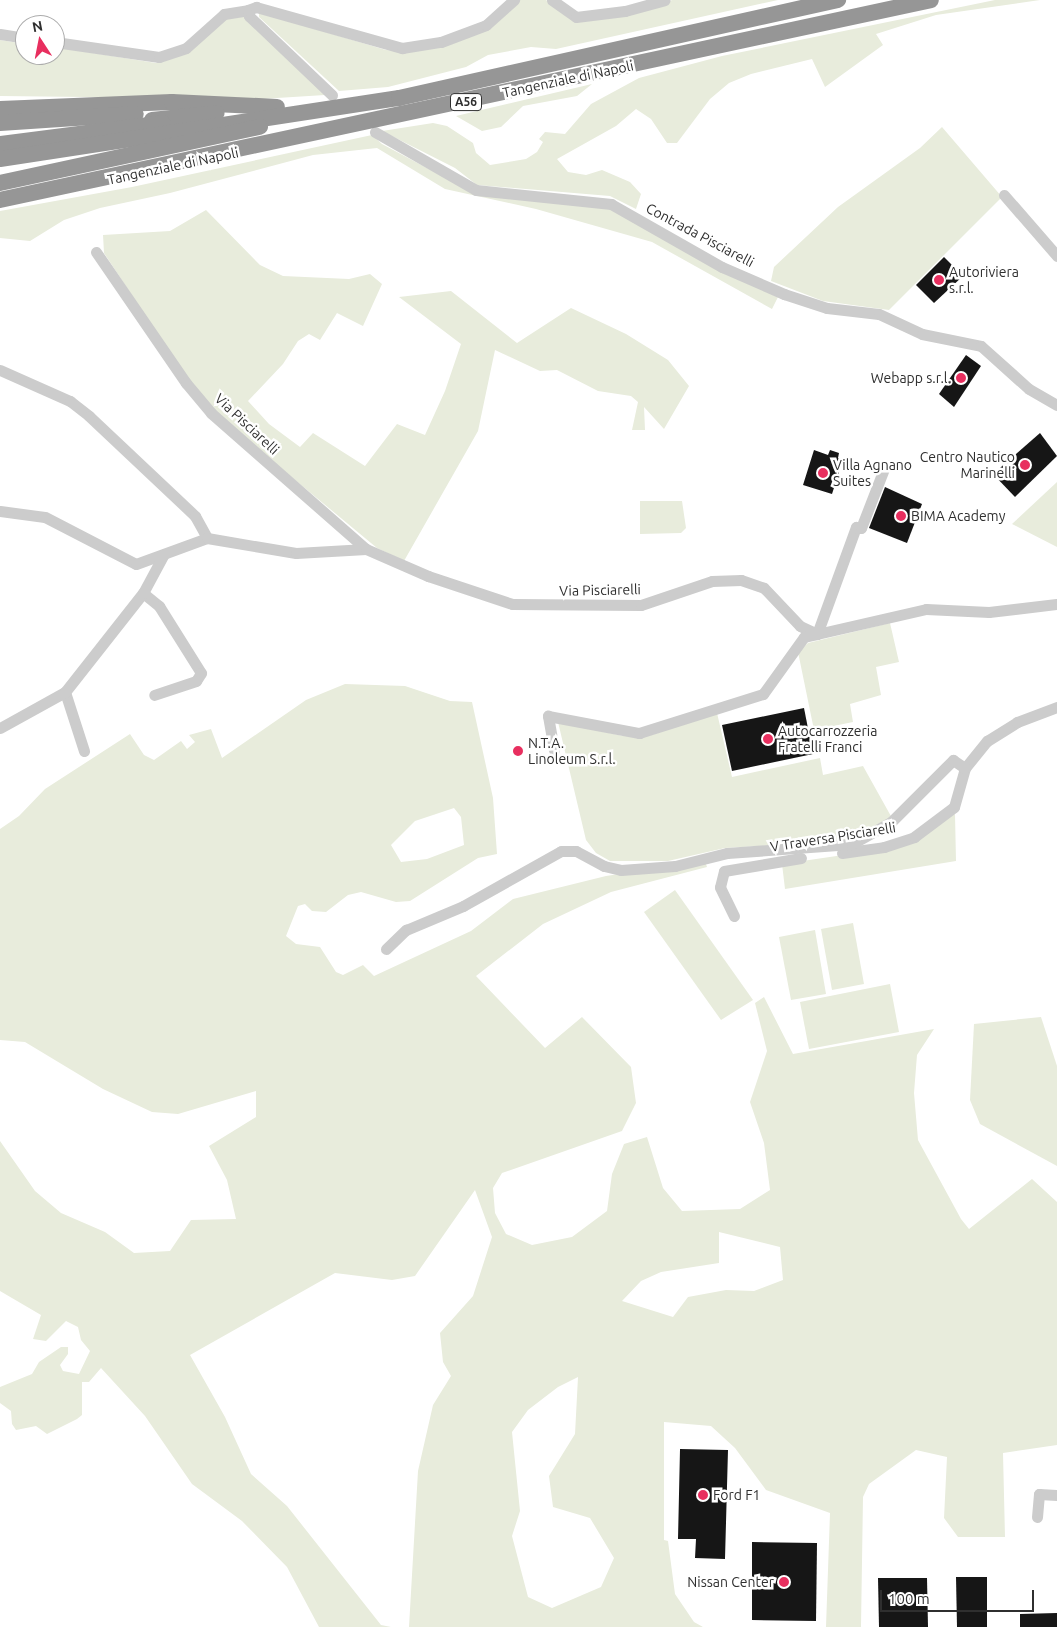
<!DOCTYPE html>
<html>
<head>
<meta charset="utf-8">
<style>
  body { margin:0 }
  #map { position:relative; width:1057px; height:1627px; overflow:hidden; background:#fff; font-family:Ubuntu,sans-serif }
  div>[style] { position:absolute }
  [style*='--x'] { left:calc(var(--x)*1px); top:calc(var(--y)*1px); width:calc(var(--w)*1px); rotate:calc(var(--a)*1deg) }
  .green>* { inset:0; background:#e8ecdc }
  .building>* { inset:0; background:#161616 }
  .minor>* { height:11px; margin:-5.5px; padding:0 5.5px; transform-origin:5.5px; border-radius:5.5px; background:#ccc }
  .highway>* { height:16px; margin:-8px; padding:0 8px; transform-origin:8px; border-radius:8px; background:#969696 }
  .dots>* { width:14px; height:14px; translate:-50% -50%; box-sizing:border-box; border:2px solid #fff; border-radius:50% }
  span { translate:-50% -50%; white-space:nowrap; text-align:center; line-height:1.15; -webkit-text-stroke:5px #fff; paint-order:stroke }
  .shield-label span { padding:1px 4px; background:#fff; border:1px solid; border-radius:4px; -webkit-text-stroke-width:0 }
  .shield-label { font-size:12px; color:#2f2f2f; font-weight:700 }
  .street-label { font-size:14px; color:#2f2f2f }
  .poi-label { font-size:14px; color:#2f2f2f }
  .left { translate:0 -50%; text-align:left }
  .right { translate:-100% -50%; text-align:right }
  .north { position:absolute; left:15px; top:15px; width:50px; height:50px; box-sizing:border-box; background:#fff; border:1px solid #acacac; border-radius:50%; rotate:349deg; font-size:14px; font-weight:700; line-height:20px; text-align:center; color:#2f2f2f }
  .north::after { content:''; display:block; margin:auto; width:18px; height:22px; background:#e82f5f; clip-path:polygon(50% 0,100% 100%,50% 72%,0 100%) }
  .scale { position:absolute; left:880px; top:1590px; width:154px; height:22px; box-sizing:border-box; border:2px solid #2f2f2f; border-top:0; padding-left:6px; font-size:15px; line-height:18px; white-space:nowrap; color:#2f2f2f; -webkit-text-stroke:4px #fff; paint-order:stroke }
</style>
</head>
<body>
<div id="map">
  <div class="green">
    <div style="clip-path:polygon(520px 0,546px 0,563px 13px,654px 8px,672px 0,778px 0,556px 49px,531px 47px,488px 55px,466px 67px,388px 87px,339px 91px,259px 17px,259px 13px,265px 14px,386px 50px,410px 52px,488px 29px)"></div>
    <div style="clip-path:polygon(995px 0,1040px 0,936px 15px,876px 34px,883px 45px,825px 87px,812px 59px,751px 74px,729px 83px,710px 99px,677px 143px,667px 143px,651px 119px,636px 109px,616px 126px,557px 159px,568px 172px,586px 175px,602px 170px,630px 182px,641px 194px,636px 209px,610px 196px,477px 185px,455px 168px,382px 131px,433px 123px,447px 126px,473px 143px,476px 153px,490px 165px,526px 159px,537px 152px,543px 142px,539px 139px,545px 132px,565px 134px,591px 104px,639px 78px,722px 56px)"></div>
    <div style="clip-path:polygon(244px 10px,325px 95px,261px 99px,0 96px,0 40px,25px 44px,25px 55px,55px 55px,55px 47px,156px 63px,188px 52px,215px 22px)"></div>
    <div style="clip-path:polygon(592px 84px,577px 96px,523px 106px,501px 127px,482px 131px,456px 116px)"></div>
    <div style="clip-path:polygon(942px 127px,1002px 197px,889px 310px,823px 301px,771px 281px,774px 267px,838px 207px,920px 148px)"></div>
    <div style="clip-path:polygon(372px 135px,382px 144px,453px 182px,613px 209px,778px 297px,772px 309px,652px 242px,536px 209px,445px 189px,377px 148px,313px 155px,170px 193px,100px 208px,64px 220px,30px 241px,0 238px,0 211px,132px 187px)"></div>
    <div style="clip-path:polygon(206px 210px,260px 265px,283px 276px,349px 279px,370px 274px,382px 284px,363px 326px,337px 313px,320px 340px,309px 334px,298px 341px,283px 364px,248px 401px,269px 424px,300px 447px,313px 433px,365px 466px,397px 424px,425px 435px,445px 391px,461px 344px,399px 297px,451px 291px,517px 343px,571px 308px,626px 334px,668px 360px,689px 386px,664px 429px,644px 407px,645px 430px,632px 430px,638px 402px,631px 396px,598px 391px,557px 370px,540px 371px,495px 350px,478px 431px,404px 561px,377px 548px,224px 421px,190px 383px,104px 253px,103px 235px,170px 231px)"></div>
    <div style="clip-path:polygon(1057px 482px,1057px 547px,1012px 524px)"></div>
    <div style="clip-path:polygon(640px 501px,682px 501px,686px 528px,681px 533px,640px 534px)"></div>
    <div style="clip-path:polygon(890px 623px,899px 662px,876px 667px,881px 695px,850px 704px,853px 722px,814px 730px,798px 652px,808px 643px)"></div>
    <div style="clip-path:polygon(evenodd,345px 684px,405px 686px,450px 701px,472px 702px,493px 798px,497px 854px,478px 858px,410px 901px,396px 902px,361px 892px,348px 895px,326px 912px,312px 911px,305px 904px,298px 906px,286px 936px,296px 944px,320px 947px,336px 972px,343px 975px,363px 965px,374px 976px,471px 931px,513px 899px,606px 876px,705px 861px,707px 867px,611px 892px,543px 924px,476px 976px,545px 1048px,582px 1017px,631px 1067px,636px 1103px,622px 1131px,502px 1173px,493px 1188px,495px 1213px,506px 1234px,532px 1245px,572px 1237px,607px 1211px,612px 1174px,624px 1144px,647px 1137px,663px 1188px,682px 1211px,740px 1209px,770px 1190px,764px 1143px,750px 1102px,767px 1051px,755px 1003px,764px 997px,793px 1054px,934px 1029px,917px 1055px,914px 1093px,918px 1140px,961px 1219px,969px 1229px,1032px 1179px,1057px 1202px,1057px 1445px,1003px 1453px,1005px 1537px,958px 1537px,944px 1518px,947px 1457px,916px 1450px,869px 1484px,863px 1497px,861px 1627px,826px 1627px,830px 1513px,766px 1490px,735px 1448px,711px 1426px,664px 1422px,664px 1540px,668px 1541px,675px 1594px,694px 1622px,703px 1627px,409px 1627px,418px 1471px,433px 1405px,451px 1376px,443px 1362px,440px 1333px,473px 1296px,492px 1237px,475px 1190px,415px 1276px,392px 1280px,335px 1273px,190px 1355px,225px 1417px,251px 1474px,287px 1506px,381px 1625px,391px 1627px,319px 1627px,287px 1567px,242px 1521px,192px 1484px,145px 1416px,101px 1368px,89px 1382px,82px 1382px,82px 1415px,77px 1419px,47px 1434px,36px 1426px,16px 1430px,12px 1424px,11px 1411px,0 1403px,0 1387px,32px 1374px,39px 1362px,61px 1347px,68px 1347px,68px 1354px,60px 1365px,63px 1371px,79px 1374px,90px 1351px,81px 1340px,78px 1327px,66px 1321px,46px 1341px,33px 1339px,41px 1315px,0 1291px,0 1141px,35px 1191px,61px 1213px,105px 1232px,134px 1253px,170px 1251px,191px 1220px,236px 1219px,227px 1180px,209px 1146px,256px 1117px,256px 1091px,178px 1114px,152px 1112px,103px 1089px,25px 1042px,0 1040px,0 829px,19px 816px,45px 789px,130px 734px,144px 755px,154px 760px,181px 741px,187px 749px,195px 742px,189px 735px,211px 729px,222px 758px,306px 700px,345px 684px,454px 808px,461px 817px,464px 845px,427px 859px,401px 862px,391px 845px,415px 821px,454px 808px,345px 684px,719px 1232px,780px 1247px,783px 1280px,754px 1291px,726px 1290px,688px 1297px,673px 1317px,622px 1301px,641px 1281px,661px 1272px,719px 1263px,719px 1232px,345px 684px,578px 1377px,575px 1434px,549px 1476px,553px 1507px,590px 1518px,614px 1558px,601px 1587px,552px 1608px,528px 1597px,512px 1536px,520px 1511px,512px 1432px,528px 1410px,558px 1387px,578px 1377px)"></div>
    <div style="clip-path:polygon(717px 713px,732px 777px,820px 758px,823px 775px,863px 766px,892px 818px,851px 841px,725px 848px,668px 861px,610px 861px,596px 853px,586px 840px,558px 722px,623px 736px,652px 735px)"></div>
    <div style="clip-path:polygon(955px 814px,956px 861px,785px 889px,782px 864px,891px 848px)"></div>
    <div style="clip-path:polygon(675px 890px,753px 1000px,721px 1020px,644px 912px)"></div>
    <div style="clip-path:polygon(853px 923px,864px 984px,832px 990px,821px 929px)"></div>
    <div style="clip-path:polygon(815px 930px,826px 994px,791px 1000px,779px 937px)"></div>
    <div style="clip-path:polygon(890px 984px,899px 1032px,809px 1049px,800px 1002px)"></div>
    <div style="clip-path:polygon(1041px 1017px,1057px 1066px,1057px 1166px,980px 1124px,970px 1100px,974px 1024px)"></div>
  </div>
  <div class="building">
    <div style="clip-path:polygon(944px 257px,963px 276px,934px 303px,916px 285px)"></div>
    <div style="clip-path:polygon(966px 355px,981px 366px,954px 407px,939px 394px)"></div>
    <div style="clip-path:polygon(1040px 433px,1057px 456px,1015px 497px,993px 474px)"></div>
    <div style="clip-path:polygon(814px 450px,828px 455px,830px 450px,839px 453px,838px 458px,843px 460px,832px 494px,803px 485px)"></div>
    <div style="clip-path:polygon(885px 487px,922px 504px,907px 543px,869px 528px)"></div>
    <div style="clip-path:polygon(804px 708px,813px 754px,732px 771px,722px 725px)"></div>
    <div style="clip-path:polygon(680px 1449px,728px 1450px,725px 1559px,695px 1558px,696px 1539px,678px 1539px)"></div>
    <div style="clip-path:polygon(752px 1542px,817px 1543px,816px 1621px,752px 1620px)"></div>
    <div style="clip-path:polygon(956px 1577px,987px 1577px,987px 1627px,957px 1627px)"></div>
    <div style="clip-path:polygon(878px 1578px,927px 1578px,928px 1627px,879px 1627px)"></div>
    <div style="clip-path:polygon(1057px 1613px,1057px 1627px,1020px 1627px,1020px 1614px)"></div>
  </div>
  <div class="minor">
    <div style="--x:552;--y:0;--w:29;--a:35"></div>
    <div style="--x:576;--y:17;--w:49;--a:-7"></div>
    <div style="--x:625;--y:11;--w:41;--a:-15.4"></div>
    <div style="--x:0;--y:34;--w:25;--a:9"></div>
    <div style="--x:55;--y:42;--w:105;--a:8.2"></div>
    <div style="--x:159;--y:57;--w:28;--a:-18"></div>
    <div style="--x:186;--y:48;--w:51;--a:-41.8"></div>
    <div style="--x:224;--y:14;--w:24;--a:-9"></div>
    <div style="--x:332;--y:95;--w:115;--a:-136.4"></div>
    <div style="--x:249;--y:16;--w:6;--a:-99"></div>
    <div style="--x:248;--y:10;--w:9;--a:-21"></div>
    <div style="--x:256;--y:7;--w:152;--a:15.7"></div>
    <div style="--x:402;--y:48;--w:39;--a:-9"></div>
    <div style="--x:441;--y:42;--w:48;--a:-20.7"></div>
    <div style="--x:486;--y:25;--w:38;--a:-42"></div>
    <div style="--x:375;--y:132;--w:116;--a:29.9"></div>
    <div style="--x:476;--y:190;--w:136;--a:5.9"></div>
    <div style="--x:611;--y:204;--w:128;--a:29.6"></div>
    <div style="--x:722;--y:267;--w:68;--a:23.5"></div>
    <div style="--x:784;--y:294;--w:45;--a:18"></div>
    <div style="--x:827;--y:308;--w:52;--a:6.6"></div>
    <div style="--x:879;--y:314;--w:47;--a:24.9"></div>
    <div style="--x:922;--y:334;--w:60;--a:11.5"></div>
    <div style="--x:981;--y:346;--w:64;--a:41.9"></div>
    <div style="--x:1029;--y:389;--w:32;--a:30"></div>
    <div style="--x:1004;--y:195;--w:81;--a:49"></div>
    <div style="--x:96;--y:252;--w:159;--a:55.5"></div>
    <div style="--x:186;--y:383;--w:39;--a:50"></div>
    <div style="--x:211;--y:413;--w:206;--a:41.3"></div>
    <div style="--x:0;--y:370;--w:77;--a:23.9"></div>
    <div style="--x:70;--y:401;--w:24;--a:38"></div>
    <div style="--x:89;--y:416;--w:146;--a:43.3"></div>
    <div style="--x:195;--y:516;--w:25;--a:61"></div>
    <div style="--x:0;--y:511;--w:45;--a:7.6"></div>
    <div style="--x:45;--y:517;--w:102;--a:27.3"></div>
    <div style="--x:136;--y:564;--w:76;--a:-20.1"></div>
    <div style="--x:207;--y:538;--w:90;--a:9.6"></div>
    <div style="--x:296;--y:553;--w:70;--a:-3.3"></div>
    <div style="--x:366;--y:549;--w:68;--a:23.5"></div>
    <div style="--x:428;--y:576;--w:89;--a:18.4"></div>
    <div style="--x:512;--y:604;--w:129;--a:0.4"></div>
    <div style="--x:641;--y:605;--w:75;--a:-18.7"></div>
    <div style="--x:712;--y:581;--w:29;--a:-2"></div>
    <div style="--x:741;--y:580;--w:24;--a:19"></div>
    <div style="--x:764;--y:588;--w:52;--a:46.5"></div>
    <div style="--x:800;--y:626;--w:19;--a:25"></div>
    <div style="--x:817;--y:634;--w:112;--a:-12.9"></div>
    <div style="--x:926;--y:609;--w:63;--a:2.7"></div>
    <div style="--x:989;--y:612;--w:68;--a:-6.7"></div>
    <div style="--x:143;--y:593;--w:21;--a:39"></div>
    <div style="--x:159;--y:606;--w:79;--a:57.9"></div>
    <div style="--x:201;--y:673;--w:9;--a:122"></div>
    <div style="--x:196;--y:681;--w:44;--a:161.6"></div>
    <div style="--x:65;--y:692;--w:62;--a:72.1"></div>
    <div style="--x:0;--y:728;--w:74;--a:-29"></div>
    <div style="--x:65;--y:692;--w:126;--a:-51.8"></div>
    <div style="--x:143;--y:593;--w:44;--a:-61.7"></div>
    <div style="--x:554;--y:750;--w:35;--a:-100"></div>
    <div style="--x:548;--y:716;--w:93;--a:10.6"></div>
    <div style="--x:639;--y:733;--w:130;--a:-17.5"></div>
    <div style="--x:763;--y:694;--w:70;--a:-54.3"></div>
    <div style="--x:804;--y:637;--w:13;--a:-13"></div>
    <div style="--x:817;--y:634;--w:114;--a:-70"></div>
    <div style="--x:856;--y:527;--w:5;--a:11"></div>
    <div style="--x:861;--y:528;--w:66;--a:-68.8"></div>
    <div style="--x:842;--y:853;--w:42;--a:-8.1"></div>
    <div style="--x:884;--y:847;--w:32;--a:-18"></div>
    <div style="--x:914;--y:837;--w:50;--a:-36.9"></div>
    <div style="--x:954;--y:807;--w:41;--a:-74.2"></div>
    <div style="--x:965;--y:768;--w:35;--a:-51"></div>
    <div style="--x:987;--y:741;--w:36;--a:-32"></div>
    <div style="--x:1017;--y:722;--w:43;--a:-20.6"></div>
    <div style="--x:734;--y:916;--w:32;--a:-116"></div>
    <div style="--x:720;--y:887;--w:16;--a:-76"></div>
    <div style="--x:724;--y:871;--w:78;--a:-9.6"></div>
    <div style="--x:386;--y:949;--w:28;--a:-44"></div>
    <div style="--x:406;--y:930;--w:62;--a:-22.8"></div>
    <div style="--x:463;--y:906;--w:112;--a:-29.3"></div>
    <div style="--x:561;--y:851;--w:15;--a:0"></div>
    <div style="--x:576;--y:851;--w:32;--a:28"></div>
    <div style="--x:604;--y:866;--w:17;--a:13"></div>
    <div style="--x:621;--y:870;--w:54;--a:-4.2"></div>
    <div style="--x:675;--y:866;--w:54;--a:-14"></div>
    <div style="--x:727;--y:853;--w:125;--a:-4.1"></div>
    <div style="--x:852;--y:844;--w:45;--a:-29.4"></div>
    <div style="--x:891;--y:822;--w:88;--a:-45"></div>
    <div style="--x:953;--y:760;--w:14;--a:34"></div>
    <div style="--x:1037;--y:1517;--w:23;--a:-85"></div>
    <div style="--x:1039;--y:1494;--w:18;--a:3"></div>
  </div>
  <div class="highway">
    <div style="--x:0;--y:109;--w:172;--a:-2.3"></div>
    <div style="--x:172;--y:102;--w:105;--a:2.7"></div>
    <div style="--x:152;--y:120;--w:65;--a:-6.1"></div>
    <div style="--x:0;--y:123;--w:136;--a:-3.8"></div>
    <div style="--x:0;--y:144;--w:164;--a:-7.3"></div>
    <div style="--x:0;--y:159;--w:404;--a:-8.7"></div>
    <div style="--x:399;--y:98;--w:450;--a:-12.6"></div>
    <div style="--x:0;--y:183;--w:266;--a:-12.2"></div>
    <div style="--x:0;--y:200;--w:952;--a:-12.12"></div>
  </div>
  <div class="dots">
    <div style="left:939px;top:280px;background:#e82f5f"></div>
    <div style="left:961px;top:378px;background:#e82f5f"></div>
    <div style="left:1025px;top:465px;background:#e82f5f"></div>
    <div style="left:823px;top:473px;background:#e82f5f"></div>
    <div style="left:901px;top:516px;background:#e82f5f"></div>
    <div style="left:768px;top:739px;background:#e82f5f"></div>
    <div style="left:518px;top:751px;background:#e82f5f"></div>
    <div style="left:703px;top:1495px;background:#e82f5f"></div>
    <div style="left:784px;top:1582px;background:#e82f5f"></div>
  </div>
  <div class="shield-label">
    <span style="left:466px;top:102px">A56</span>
  </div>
  <div class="street-label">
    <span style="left:568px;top:79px;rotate:-12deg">Tangenziale di Napoli</span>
    <span style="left:173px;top:166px;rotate:-12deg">Tangenziale di Napoli</span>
    <span style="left:700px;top:235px;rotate:28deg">Contrada Pisciarelli</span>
    <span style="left:247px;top:424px;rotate:43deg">Via Pisciarelli</span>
    <span style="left:600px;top:590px;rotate:-1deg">Via Pisciarelli</span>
    <span style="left:833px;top:837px;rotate:-9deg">V Traversa Pisciarelli</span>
  </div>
  <div class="poi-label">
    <span class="left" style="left:949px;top:280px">Autoriviera<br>s.r.l.</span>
    <span class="right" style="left:951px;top:378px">Webapp s.r.l.</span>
    <span class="right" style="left:1015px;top:465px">Centro Nautico<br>Marinelli</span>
    <span class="left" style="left:833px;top:473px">Villa Agnano<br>Suites</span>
    <span class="left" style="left:911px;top:516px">BIMA Academy</span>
    <span class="left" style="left:778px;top:739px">Autocarrozzeria<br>Fratelli Franci</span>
    <span class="left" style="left:528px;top:751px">N.T.A.<br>Linoleum S.r.l.</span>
    <span class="left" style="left:713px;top:1495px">Ford F1</span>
    <span class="right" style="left:774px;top:1582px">Nissan Center</span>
  </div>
  <div class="north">N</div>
  <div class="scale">100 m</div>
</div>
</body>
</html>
